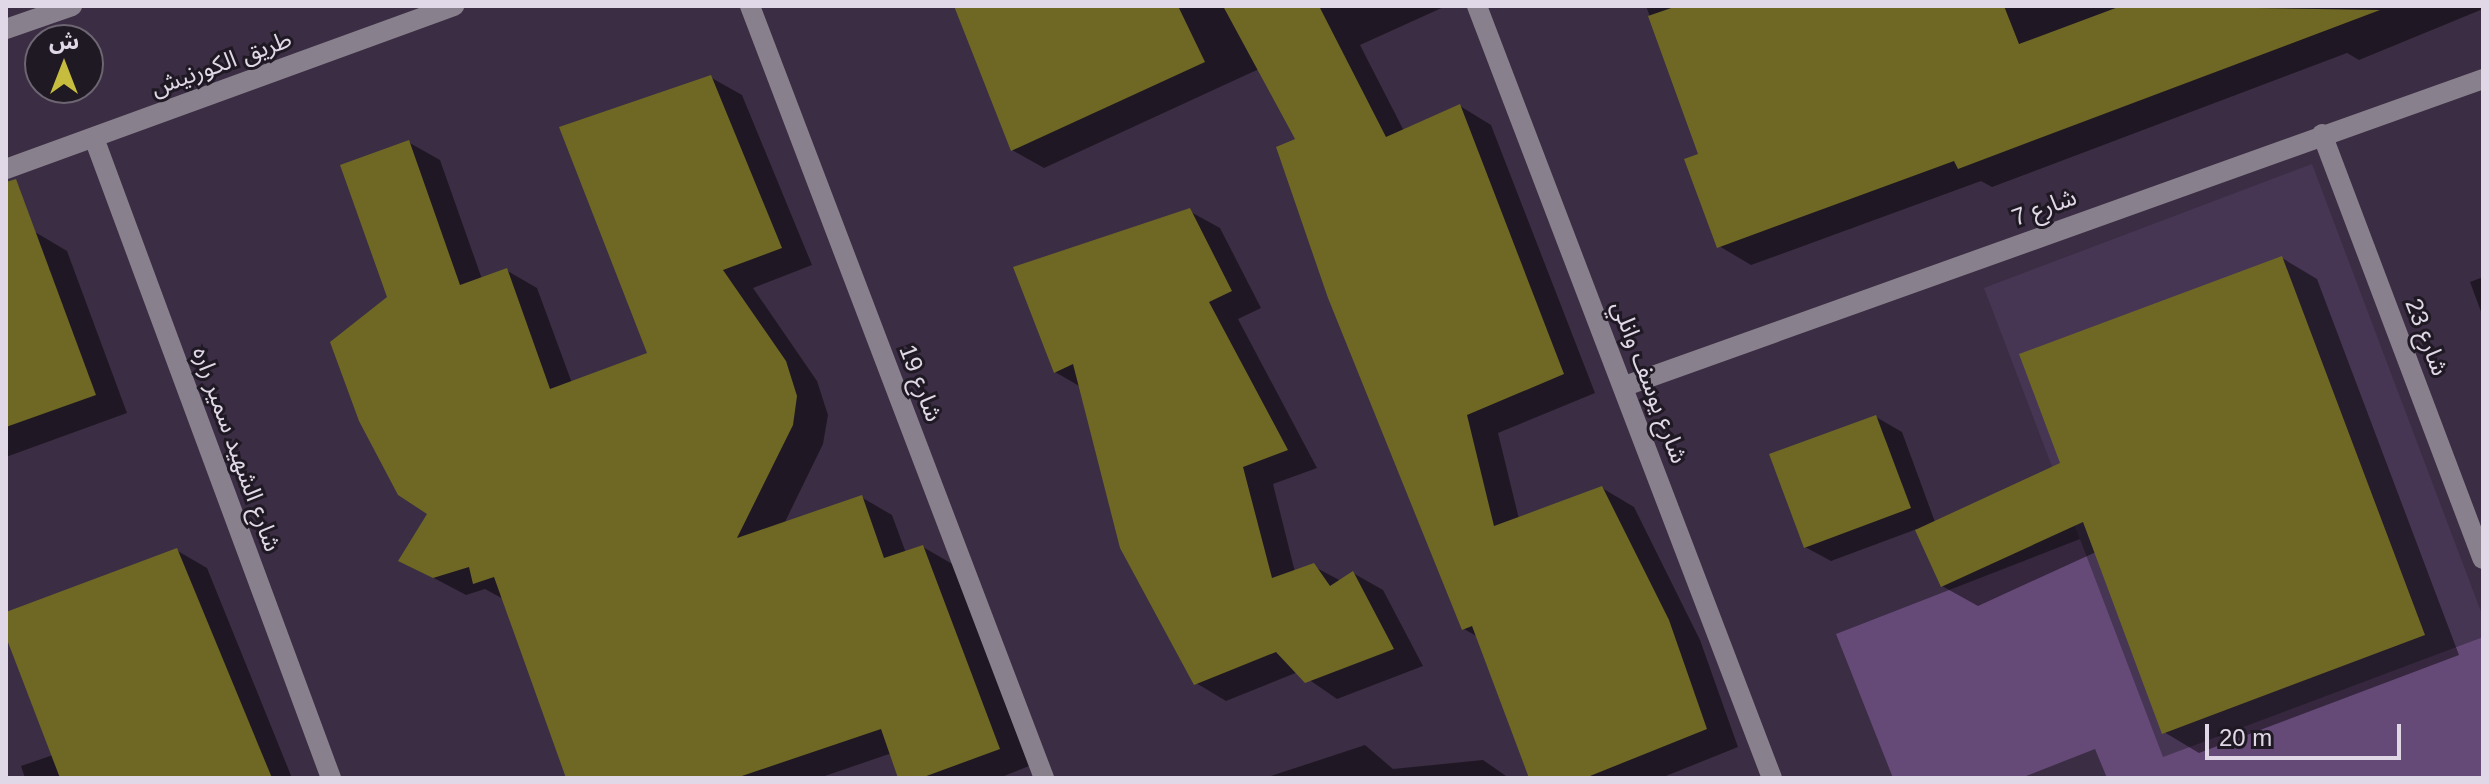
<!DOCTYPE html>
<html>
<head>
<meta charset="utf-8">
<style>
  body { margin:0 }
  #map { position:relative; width:2489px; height:784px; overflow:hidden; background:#3b2d44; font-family:Arial,"Noto Sans Arabic",sans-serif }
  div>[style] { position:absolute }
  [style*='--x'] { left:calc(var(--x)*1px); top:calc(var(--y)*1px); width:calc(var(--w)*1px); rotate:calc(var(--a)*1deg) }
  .built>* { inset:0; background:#473653 }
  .green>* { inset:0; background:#654977 }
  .shadow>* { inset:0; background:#0007 }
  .building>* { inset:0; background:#6e6824 }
  .minor>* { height:20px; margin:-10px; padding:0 10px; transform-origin:10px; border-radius:10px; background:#88818d }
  span { translate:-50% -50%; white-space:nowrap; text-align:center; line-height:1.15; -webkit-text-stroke:6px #1f1923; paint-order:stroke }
  .street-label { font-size:24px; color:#e1d8e7 }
  .frame { position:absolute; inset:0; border:8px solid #e1d8e7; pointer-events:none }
  .north { position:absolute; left:24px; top:24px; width:80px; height:80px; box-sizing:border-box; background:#1f1923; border:2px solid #6d6571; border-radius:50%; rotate:0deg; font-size:22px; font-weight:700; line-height:32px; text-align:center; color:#e1d8e7 }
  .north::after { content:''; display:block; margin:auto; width:28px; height:36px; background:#c6bc3d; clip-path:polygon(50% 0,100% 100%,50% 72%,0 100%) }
  .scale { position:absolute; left:2205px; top:724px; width:196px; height:36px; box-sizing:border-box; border:4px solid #e1d8e7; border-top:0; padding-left:10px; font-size:24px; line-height:28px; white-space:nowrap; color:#e1d8e7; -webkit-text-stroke:6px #1f1923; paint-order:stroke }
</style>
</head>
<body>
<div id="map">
  <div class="built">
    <div style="clip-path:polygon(2312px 164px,2483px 617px,2483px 637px,2163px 758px,1984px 288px)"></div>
  </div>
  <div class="green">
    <div style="clip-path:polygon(2080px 539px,2163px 757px,2483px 637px,2483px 778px,2107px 778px,2095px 749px,2021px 778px,1893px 778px,1836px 634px)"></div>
  </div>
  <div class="shadow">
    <div style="clip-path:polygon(956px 6px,1446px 6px,1360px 45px,1404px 131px,1460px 106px,1491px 125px,1595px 393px,1498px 433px,1519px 519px,1602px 488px,1634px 507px,1700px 640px,1738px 747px,1661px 778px,1531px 778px,1478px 637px,1464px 629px,1298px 141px,1259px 69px,1044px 168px,1012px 150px)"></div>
    <div style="clip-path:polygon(1646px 6px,2483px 6px,2483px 9px,2359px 60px,2347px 53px,1992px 187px,1981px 181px,1751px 265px,1719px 246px,1701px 155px)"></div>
    <div style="clip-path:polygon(710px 77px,742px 95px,812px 265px,753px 288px,817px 381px,828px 415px,823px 444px,784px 524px,861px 497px,892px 515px,906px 553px,923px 547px,954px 565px,1029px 766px,999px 778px,900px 778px,892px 753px,819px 778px,569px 778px,505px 600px,485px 589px,466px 595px,400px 560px,430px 514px,408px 142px,440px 160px,482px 279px,506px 270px,537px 288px,572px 383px,650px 354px)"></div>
    <div style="clip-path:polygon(1189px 211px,1220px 228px,1261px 308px,1238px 319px,1317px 468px,1273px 484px,1295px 572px,1313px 566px,1341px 581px,1353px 573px,1383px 590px,1423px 666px,1337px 699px,1298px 672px,1226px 701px,1196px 683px,1081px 387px,1055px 372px)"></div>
    <div style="clip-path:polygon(35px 232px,67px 251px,127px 413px,6px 457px,6px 243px)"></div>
    <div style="clip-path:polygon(2282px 258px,2317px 279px,2459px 655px,2199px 753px,2164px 732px,2096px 552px,1978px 606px,1942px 586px,1917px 529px,1831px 561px,1805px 547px,1876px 417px,1902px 432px,1935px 522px,2063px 464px)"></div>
    <div style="clip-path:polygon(2483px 277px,2483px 317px,2470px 282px)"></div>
    <div style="clip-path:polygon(176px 550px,207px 568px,292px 778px,25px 778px,21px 766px,53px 755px,6px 614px)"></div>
    <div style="clip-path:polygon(1365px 745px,1393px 769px,1483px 760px,1509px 778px,1265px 778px)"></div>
  </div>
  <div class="building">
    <div style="clip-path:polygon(954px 6px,1178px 6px,1205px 62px,1011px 151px)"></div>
    <div style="clip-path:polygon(1223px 6px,1319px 6px,1386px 137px,1460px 104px,1564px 374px,1467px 415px,1494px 526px,1602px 486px,1669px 620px,1707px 729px,1585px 778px,1529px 778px,1472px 626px,1462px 630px,1328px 298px,1276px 147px,1295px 139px)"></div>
    <div style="clip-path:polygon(1677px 6px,2004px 6px,2019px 44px,2121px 6px,2380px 10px,1958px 169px,1954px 161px,1717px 248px,1684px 159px,1698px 154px,1648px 16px)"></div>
    <div style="clip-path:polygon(711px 75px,782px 248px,723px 270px,786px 361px,797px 396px,793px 425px,737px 538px,862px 495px,884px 558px,923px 545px,1000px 749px,921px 778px,898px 778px,881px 729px,736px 778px,566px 778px,494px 577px,473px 584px,469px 567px,433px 578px,398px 561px,427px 514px,398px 495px,359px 421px,330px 342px,387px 297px,340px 165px,409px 140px,460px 285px,507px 268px,550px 389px,647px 353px,559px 127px)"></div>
    <div style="clip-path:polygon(16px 179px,96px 395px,6px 427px,6px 182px)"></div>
    <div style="clip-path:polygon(1190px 208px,1232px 291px,1209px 302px,1288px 450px,1243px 467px,1272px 578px,1314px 563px,1330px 586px,1353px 571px,1394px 649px,1305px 683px,1276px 652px,1194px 685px,1120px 548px,1073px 364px,1054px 373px,1013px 267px)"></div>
    <div style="clip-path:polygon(2282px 256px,2425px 635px,2162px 734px,2083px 522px,1941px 587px,1915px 530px,2060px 463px,2019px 354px)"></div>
    <div style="clip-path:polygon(1876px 415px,1911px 508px,1804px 548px,1769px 454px)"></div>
    <div style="clip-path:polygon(177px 548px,272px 778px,60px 778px,6px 637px,6px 612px)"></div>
  </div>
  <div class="minor">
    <div style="--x:750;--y:6;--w:826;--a:69.15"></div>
    <div style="--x:1477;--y:6;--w:826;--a:69.09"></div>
    <div style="--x:6;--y:29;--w:70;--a:-19.2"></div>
    <div style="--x:2322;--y:134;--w:454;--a:69.3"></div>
    <div style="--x:94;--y:138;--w:682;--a:69.68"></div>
    <div style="--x:6;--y:169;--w:477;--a:-20"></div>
    <div style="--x:1625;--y:386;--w:911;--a:-19.69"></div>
  </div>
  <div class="street-label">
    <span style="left:221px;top:63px;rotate:-20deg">طريق الكورنيش</span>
    <span style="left:2044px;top:207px;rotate:-20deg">شارع 7</span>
    <span style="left:2427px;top:337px;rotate:69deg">شارع 23</span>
    <span style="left:1650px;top:382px;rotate:69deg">شارع يوسف وانلي</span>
    <span style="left:921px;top:383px;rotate:69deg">شارع 19</span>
    <span style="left:237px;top:449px;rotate:70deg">شارع الشهيد سمير راره</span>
  </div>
  <div class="frame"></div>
  <div class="north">ش</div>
  <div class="scale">20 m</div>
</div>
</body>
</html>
